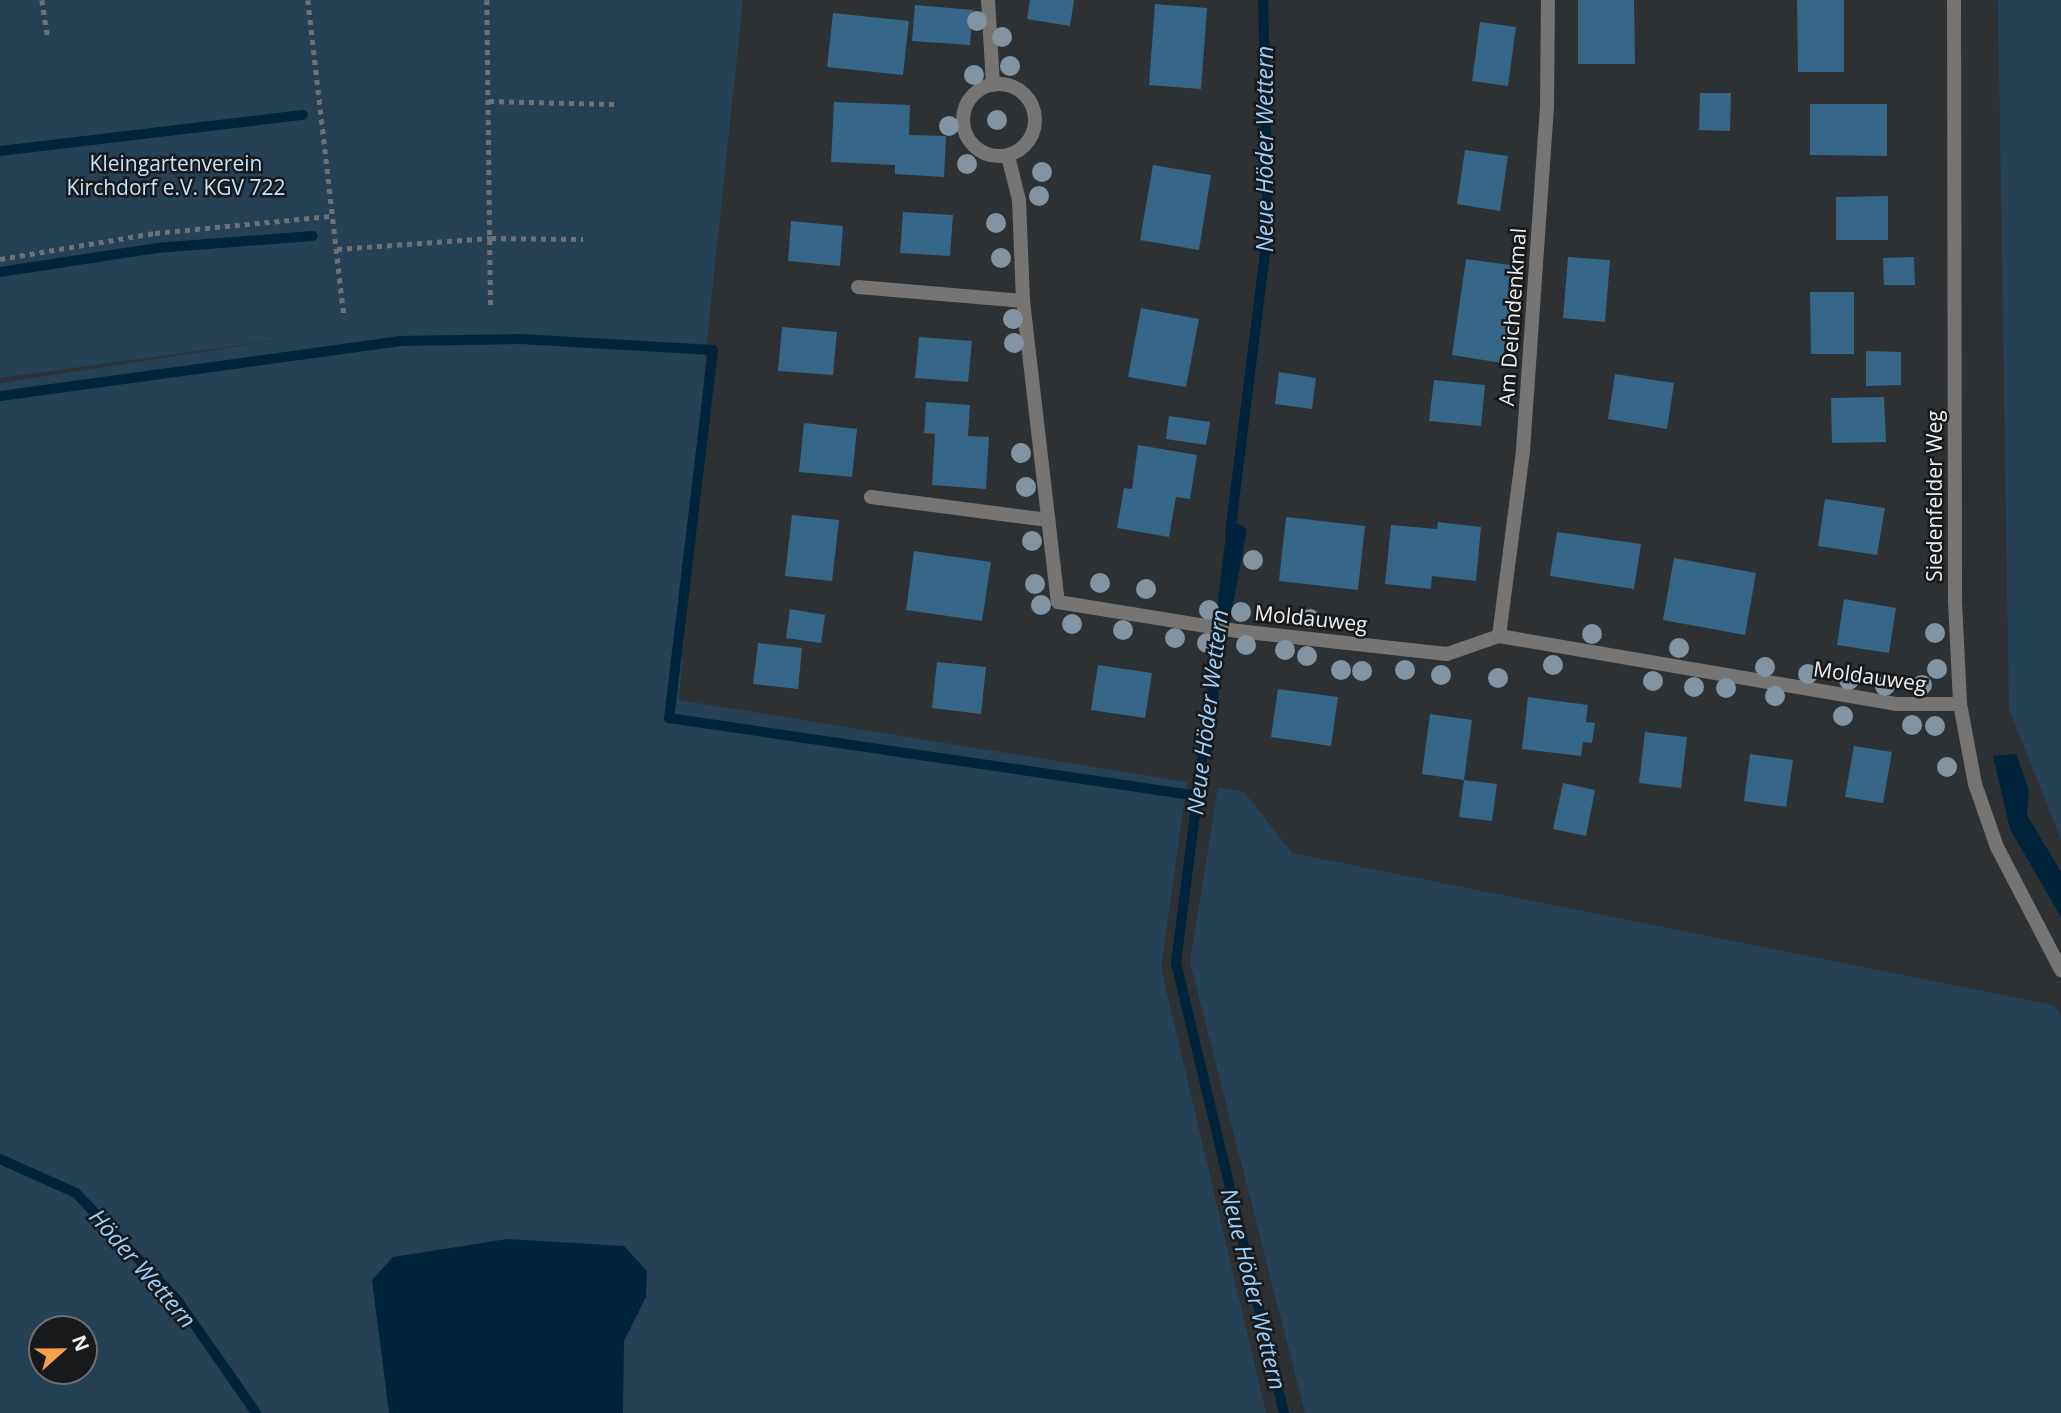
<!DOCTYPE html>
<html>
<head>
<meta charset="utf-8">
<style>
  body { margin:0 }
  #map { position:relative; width:2061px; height:1413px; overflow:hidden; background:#2d3134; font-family:"Open Sans",sans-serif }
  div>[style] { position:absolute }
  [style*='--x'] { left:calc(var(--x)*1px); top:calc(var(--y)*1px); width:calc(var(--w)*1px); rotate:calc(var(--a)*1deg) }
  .green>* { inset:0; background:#244156 }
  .water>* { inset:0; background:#00243c }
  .stream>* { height:10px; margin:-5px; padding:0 5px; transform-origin:5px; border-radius:5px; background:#00243c }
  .building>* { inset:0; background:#366688 }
  .path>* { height:4.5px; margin-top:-2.25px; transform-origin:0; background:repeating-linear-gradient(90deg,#6e7274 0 5px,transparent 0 10px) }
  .lane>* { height:14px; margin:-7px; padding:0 7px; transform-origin:7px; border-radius:7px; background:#767573 }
  .street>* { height:14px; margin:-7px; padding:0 7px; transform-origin:7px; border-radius:7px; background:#767573 }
  .street>.ring { margin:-7px; padding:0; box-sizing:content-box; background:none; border:14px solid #767573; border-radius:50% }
  .trees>* { width:20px; height:20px; margin:-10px; border-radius:50%; background:#8293a1 }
  span { translate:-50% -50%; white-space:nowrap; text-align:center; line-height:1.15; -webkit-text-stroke:5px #17191a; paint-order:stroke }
  .park-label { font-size:21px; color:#c7e3fa }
  .street-label { font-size:21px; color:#edeff1 }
  .water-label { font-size:23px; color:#99d2fe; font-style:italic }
  .north { position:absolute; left:28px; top:1315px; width:70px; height:70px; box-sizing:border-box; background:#17191a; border:2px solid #6d6f70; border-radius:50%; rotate:69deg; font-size:19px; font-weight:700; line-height:28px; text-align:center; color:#edeff1 }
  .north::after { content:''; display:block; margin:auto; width:24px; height:32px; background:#f9a04d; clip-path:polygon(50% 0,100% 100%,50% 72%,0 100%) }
</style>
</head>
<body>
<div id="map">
  <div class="green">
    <div style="clip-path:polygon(evenodd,0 0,743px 0,707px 340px,679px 700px,1187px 782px,1161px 968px,1266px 1413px,0 1413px,0 383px,299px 337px,0 378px,0 0,42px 1329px,84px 1329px,84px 1371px,42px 1371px,42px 1329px)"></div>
    <div style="clip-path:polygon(1998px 0,2061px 0,2061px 839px,2009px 709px)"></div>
    <div style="clip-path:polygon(1218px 787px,1244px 792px,1292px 853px,2053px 1005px,2061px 1015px,2061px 1413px,1305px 1413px,1190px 962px)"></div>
  </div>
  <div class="water">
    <div style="clip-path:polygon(1228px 518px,1247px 529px,1222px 664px,1211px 759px,1199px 755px)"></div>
    <div style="clip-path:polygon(2016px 754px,2029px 790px,2027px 815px,2061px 872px,2061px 917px,2010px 829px,1993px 756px)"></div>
    <div style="clip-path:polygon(507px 1239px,624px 1246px,647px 1271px,646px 1297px,624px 1341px,623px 1413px,389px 1413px,372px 1280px,393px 1257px)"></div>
  </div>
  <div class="stream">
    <div style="--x:0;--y:151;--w:305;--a:-6.8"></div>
    <div style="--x:0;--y:272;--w:158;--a:-8.7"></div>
    <div style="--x:156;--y:248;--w:157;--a:-4.4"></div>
    <div style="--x:0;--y:396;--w:403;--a:-7.8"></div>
    <div style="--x:399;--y:341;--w:122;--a:-0.9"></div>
    <div style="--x:521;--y:339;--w:192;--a:3.3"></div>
    <div style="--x:713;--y:350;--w:371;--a:96.8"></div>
    <div style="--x:669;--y:718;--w:535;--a:8.39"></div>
    <div style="--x:1230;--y:534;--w:305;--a:-82.9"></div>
    <div style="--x:1268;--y:231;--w:231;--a:-91.2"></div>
    <div style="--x:1204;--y:744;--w:221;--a:97.3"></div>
    <div style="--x:1176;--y:963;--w:463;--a:76.5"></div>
    <div style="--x:0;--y:1159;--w:83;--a:24.1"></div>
    <div style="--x:76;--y:1193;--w:149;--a:46.6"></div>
    <div style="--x:178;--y:1301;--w:136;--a:55.1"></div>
  </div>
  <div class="building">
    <div style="clip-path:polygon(1030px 0,1074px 0,1070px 26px,1027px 19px)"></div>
    <div style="clip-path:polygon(1578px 0,1634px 0,1635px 64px,1578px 64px)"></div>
    <div style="clip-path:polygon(1797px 0,1844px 0,1844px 72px,1798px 72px)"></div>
    <div style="clip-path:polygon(1155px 4px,1207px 8px,1201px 89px,1149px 85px)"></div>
    <div style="clip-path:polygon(915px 5px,973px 10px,970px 45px,912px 41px)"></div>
    <div style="clip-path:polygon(833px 13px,909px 21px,903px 75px,827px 67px)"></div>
    <div style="clip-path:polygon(1480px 22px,1516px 27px,1508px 86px,1472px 81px)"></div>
    <div style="clip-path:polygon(1700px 93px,1731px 93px,1730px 131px,1699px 130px)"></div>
    <div style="clip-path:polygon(834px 102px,910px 105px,909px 135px,946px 136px,944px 177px,895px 174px,895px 165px,831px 162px)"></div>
    <div style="clip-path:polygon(1810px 104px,1887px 104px,1887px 156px,1810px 155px)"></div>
    <div style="clip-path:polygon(1465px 150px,1508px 156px,1500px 211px,1457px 204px)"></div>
    <div style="clip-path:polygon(1153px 165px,1211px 175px,1199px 250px,1140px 240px)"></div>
    <div style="clip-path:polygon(1888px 196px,1888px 240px,1836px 240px,1836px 197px)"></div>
    <div style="clip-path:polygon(903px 212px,953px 215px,950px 256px,900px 253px)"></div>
    <div style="clip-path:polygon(791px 221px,843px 226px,840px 266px,788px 261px)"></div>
    <div style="clip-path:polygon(1568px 257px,1610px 260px,1605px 322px,1563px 318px)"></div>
    <div style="clip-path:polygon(1914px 257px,1915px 285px,1884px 285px,1883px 258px)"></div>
    <div style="clip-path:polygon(1466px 259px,1517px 266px,1502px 363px,1452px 355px)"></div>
    <div style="clip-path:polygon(1810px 292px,1854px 292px,1854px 354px,1811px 354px)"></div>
    <div style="clip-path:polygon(1141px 308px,1199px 319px,1186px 387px,1128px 377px)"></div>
    <div style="clip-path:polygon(782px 327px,837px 332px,833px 375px,778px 371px)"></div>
    <div style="clip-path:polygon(919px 337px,972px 341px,968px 382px,915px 378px)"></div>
    <div style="clip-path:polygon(1866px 351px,1901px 352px,1901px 385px,1866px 386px)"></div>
    <div style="clip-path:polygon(1279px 372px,1316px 378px,1312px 409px,1275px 404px)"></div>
    <div style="clip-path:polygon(1615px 374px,1674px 383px,1667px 429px,1608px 419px)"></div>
    <div style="clip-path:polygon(1434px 380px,1485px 385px,1481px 426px,1429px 421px)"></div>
    <div style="clip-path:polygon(1884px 397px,1886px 442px,1832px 443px,1831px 398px)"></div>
    <div style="clip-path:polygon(926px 402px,970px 405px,968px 436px,989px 437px,986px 489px,932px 485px,935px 434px,924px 433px)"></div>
    <div style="clip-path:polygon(1169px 416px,1210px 422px,1206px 445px,1166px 439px)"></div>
    <div style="clip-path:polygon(804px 423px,857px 429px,852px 477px,799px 472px)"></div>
    <div style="clip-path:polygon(1138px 445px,1197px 455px,1190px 499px,1176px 497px,1169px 537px,1117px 528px,1124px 488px,1132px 489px)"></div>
    <div style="clip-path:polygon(1825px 499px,1885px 508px,1877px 555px,1818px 546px)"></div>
    <div style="clip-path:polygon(792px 515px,839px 520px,832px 581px,785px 576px)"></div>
    <div style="clip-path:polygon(1286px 517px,1365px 526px,1358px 590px,1279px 581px)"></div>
    <div style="clip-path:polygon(1438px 522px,1481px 527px,1476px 581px,1432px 576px,1431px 589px,1385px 584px,1391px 525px,1437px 529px)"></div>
    <div style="clip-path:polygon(1557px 532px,1641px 544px,1634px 589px,1550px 576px)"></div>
    <div style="clip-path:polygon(914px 551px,991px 562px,982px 621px,906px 610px)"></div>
    <div style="clip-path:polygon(1674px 558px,1756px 573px,1745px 635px,1663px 620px)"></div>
    <div style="clip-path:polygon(1844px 599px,1896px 608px,1889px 653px,1837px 645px)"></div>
    <div style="clip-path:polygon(790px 609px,825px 615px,821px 643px,786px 638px)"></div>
    <div style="clip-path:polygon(758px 643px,802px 648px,798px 689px,753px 684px)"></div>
    <div style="clip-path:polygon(937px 662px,986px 667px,981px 714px,932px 708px)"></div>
    <div style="clip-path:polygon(1098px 665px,1152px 673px,1145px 718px,1091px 710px)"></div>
    <div style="clip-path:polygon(1278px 689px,1338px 697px,1331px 746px,1271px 737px)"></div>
    <div style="clip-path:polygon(1528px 697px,1588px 705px,1586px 722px,1595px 723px,1592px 743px,1583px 742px,1581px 756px,1522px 749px)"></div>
    <div style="clip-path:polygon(1430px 714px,1472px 720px,1464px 780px,1497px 784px,1492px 821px,1459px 817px,1464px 780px,1422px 774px)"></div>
    <div style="clip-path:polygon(1645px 732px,1687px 737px,1681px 788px,1639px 783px)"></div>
    <div style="clip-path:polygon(1854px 746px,1892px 752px,1883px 803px,1845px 797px)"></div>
    <div style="clip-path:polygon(1750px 754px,1793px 760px,1786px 807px,1744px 801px)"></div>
    <div style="clip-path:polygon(1563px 783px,1595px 790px,1586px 836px,1553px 829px)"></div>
  </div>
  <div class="path">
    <div style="--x:42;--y:0;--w:38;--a:81"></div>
    <div style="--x:308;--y:0;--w:320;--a:83.5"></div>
    <div style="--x:487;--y:0;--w:307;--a:89.3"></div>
    <div style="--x:489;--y:101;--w:125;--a:1.4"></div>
    <div style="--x:337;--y:249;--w:154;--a:-4.1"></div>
    <div style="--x:491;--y:238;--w:92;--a:0.6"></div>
    <div style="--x:0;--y:259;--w:157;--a:-9.5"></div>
    <div style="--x:155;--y:233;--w:179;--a:-5.5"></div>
  </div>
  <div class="lane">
    <div style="--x:858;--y:287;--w:166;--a:4.8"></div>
    <div style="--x:871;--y:497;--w:179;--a:7.4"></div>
  </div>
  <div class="street">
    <div style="--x:988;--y:0;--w:85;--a:86.6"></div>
    <div style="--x:1954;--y:0;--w:601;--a:89.9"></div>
    <div style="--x:1955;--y:601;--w:103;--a:87.2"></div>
    <div style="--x:1960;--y:704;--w:81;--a:79.4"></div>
    <div style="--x:1975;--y:784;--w:67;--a:70.8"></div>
    <div style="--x:1997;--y:847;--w:139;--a:62.5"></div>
    <div class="ring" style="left:963px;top:84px;width:58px;height:58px"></div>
    <div style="--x:1008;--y:156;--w:45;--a:76"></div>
    <div style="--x:1019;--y:200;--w:101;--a:87.7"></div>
    <div style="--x:1023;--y:301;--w:303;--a:83.4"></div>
    <div style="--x:1058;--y:602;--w:182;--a:9.2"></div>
    <div style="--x:1238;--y:631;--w:210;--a:6.3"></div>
    <div style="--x:1447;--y:654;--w:55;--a:-19.1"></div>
    <div style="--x:1499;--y:636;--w:404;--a:9.7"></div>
    <div style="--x:1897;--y:704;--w:63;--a:0"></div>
    <div style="--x:1499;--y:636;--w:188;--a:-82.6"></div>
    <div style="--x:1523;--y:450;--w:343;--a:-86"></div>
    <div style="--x:1547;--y:108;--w:108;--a:-89.5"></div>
  </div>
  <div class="trees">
    <div style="left:977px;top:21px"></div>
    <div style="left:1002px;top:37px"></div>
    <div style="left:1010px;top:66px"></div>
    <div style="left:974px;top:75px"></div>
    <div style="left:997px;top:120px"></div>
    <div style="left:949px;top:126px"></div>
    <div style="left:967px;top:164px"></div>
    <div style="left:1042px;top:172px"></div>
    <div style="left:1039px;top:196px"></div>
    <div style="left:996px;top:223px"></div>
    <div style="left:1001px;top:258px"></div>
    <div style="left:1013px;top:319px"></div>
    <div style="left:1014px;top:343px"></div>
    <div style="left:1021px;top:453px"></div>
    <div style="left:1026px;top:487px"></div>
    <div style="left:1032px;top:541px"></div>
    <div style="left:1253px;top:560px"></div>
    <div style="left:1100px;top:583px"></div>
    <div style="left:1035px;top:584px"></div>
    <div style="left:1146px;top:589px"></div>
    <div style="left:1041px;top:605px"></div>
    <div style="left:1209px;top:610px"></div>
    <div style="left:1241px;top:612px"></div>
    <div style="left:1310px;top:619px"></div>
    <div style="left:1072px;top:624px"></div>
    <div style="left:1123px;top:630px"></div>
    <div style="left:1935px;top:633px"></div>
    <div style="left:1592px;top:634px"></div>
    <div style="left:1175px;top:638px"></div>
    <div style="left:1207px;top:643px"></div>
    <div style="left:1246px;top:645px"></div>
    <div style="left:1679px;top:648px"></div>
    <div style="left:1285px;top:650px"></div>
    <div style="left:1307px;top:656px"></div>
    <div style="left:1553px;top:665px"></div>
    <div style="left:1765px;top:667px"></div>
    <div style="left:1937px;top:669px"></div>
    <div style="left:1341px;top:670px"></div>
    <div style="left:1405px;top:670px"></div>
    <div style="left:1362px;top:671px"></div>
    <div style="left:1808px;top:674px"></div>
    <div style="left:1441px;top:675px"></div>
    <div style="left:1498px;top:678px"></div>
    <div style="left:1849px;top:680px"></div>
    <div style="left:1653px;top:681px"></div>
    <div style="left:1922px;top:685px"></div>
    <div style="left:1885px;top:686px"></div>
    <div style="left:1694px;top:687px"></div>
    <div style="left:1726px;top:688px"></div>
    <div style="left:1775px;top:696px"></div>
    <div style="left:1843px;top:716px"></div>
    <div style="left:1912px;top:725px"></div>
    <div style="left:1935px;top:726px"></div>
    <div style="left:1947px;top:767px"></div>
  </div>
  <div class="park-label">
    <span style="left:176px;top:175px">Kleingartenverein<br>Kirchdorf e.V. KGV 722</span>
  </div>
  <div class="street-label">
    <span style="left:1512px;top:317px;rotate:-86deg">Am Deichdenkmal</span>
    <span style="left:1934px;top:496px;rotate:-90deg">Siedenfelder Weg</span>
    <span style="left:1311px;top:618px;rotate:6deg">Moldauweg</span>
    <span style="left:1870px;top:676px;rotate:8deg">Moldauweg</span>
  </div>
  <div class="water-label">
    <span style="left:1264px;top:149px;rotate:-90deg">Neue Höder Wettern</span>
    <span style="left:1207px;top:712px;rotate:-83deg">Neue Höder Wettern</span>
    <span style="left:143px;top:1268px;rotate:49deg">Höder Wettern</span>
    <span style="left:1254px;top:1289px;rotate:76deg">Neue Höder Wettern</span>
  </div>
  <div class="north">N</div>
</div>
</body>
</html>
